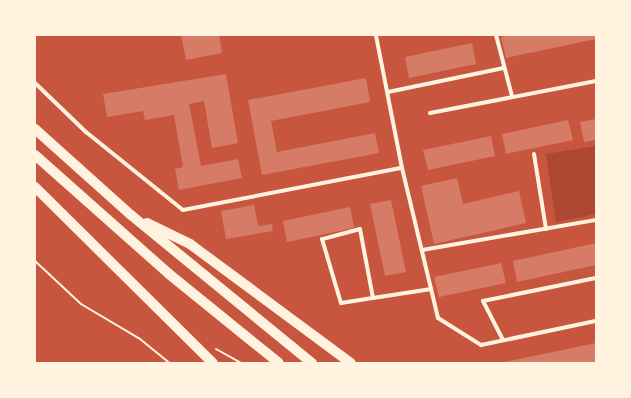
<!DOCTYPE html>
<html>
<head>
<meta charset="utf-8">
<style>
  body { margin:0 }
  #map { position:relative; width:631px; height:398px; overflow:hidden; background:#c8553d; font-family:Quicksand,sans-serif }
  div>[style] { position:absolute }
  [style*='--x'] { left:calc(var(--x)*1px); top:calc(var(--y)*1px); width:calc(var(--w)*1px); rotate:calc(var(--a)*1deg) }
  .green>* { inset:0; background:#ae4732 }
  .building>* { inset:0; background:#d67c66 }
  .path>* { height:2px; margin:-1px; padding:0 1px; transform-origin:1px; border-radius:1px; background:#fff3e0 }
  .minor>* { height:4px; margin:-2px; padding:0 2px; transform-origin:2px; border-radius:2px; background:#fff3e0 }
  .trunk>* { height:10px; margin:-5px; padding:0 5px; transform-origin:5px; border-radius:5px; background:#fff3e0 }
  span { translate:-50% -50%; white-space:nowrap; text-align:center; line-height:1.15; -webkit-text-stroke:3.5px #fff3e0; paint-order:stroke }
  .frame { position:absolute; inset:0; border:36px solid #fff3e0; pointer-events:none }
</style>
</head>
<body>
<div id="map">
  <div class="green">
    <div style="clip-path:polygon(596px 146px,596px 214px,556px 222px,546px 154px)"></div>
  </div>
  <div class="building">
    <div style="clip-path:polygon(181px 35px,219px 35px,222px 53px,186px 60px)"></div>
    <div style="clip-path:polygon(512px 35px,596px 35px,596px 39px,506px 58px,501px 37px)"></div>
    <div style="clip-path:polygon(472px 43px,476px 64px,409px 78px,405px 57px)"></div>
    <div style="clip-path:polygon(226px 74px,238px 143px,212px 148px,204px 101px,189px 104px,201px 166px,238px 159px,242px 178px,179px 190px,175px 169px,183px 167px,174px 115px,145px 120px,143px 111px,107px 117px,103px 94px)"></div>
    <div style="clip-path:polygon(366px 78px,370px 102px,271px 121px,277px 152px,375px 133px,379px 153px,262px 175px,248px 100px)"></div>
    <div style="clip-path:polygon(596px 119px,596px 140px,584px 142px,580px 122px)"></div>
    <div style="clip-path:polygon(568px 120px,573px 140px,506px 154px,502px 134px)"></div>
    <div style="clip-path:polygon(491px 136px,495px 156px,428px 170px,423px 150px)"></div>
    <div style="clip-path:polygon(457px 178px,463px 204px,519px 191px,526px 223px,434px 244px,421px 186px)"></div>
    <div style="clip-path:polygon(391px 200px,406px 272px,385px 276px,370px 204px)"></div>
    <div style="clip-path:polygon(254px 205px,258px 226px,272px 224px,273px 231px,226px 239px,221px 211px)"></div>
    <div style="clip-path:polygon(350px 207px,354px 228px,287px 242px,283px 221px)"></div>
    <div style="clip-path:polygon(596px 243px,596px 265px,517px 282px,513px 261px)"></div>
    <div style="clip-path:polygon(501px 263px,506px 283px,439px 297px,434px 277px)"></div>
    <div style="clip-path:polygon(596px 343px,596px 363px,504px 363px,504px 362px)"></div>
  </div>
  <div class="path">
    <div style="--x:35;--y:261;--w:63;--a:43.1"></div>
    <div style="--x:81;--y:304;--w:69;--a:30.7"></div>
    <div style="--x:140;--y:339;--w:38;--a:39"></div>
    <div style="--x:216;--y:349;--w:29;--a:29"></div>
  </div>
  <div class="minor">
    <div style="--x:496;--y:35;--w:63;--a:75.3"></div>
    <div style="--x:35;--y:83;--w:71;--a:43.9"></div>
    <div style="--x:86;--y:132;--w:124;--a:38.8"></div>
    <div style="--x:183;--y:210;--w:223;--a:-10.9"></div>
    <div style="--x:402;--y:168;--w:136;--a:-101.1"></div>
    <div style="--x:388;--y:92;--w:118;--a:-11.7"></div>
    <div style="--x:430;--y:113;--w:169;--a:-10.9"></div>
    <div style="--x:534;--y:154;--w:76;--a:80.9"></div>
    <div style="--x:402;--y:168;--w:154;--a:76.5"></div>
    <div style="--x:438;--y:318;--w:51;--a:32.1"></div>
    <div style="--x:481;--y:345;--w:117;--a:-11.8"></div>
    <div style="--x:422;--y:250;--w:177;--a:-9.8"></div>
    <div style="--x:373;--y:298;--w:70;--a:-100.7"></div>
    <div style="--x:360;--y:229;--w:39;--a:165"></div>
    <div style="--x:322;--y:239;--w:67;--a:73.5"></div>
    <div style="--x:341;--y:303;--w:32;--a:-9"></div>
    <div style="--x:373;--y:298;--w:59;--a:-8.8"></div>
    <div style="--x:503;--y:340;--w:44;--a:-117.1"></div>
    <div style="--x:483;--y:301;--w:115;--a:-11.5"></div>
  </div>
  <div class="trunk">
    <div style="--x:35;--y:129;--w:129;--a:41.9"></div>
    <div style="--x:131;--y:215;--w:234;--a:39.3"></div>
    <div style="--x:35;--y:155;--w:179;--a:41.6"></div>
    <div style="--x:169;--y:274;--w:141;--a:39"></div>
    <div style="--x:35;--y:187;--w:250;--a:44.7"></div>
    <div style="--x:147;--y:223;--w:48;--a:26"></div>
    <div style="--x:190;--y:244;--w:200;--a:36.5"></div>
  </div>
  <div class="frame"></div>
</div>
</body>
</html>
